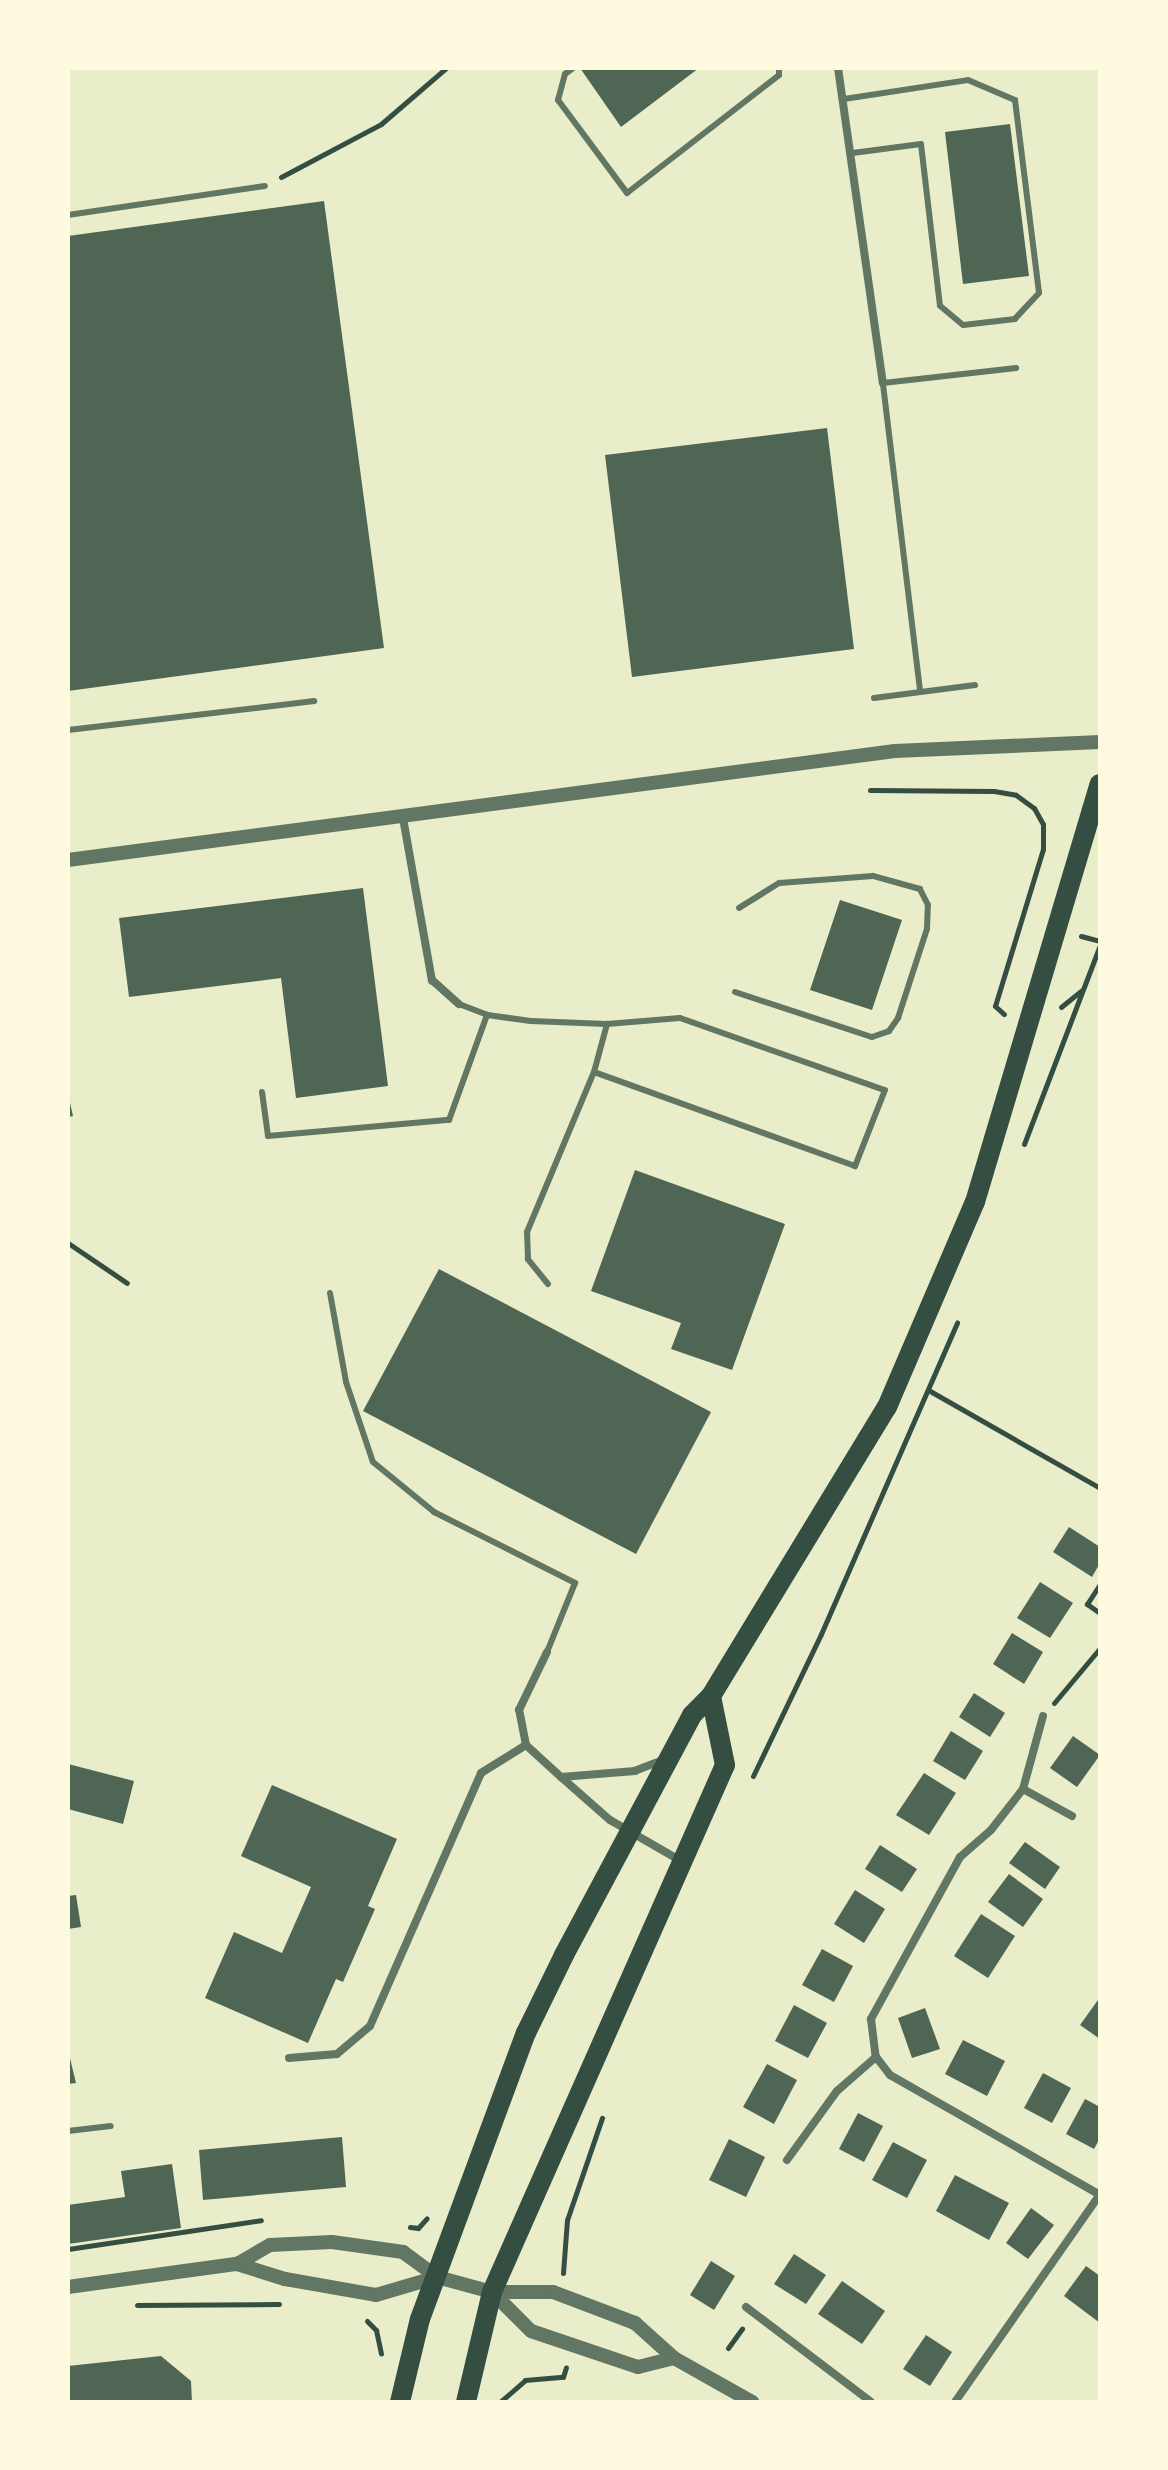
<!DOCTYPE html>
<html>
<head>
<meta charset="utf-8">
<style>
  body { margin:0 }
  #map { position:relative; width:1168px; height:2470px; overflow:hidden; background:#e9edc9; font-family:Montserrat,sans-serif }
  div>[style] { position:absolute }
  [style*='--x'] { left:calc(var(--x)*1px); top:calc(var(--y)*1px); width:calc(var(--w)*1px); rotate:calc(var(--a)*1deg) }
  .building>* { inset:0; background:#4f6655 }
  .path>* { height:5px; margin:-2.5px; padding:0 2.5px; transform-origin:2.5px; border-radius:2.5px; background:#344e41 }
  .service>* { height:6px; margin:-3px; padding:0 3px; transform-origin:3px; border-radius:3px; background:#617663 }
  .minor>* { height:8px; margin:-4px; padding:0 4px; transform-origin:4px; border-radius:4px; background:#617663 }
  .tertiary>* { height:14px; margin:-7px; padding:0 7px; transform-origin:7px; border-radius:7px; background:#617663 }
  .primary>* { height:20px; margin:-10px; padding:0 10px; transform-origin:10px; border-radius:10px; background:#344e41 }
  span { translate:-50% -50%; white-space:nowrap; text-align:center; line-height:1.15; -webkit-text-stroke:6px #fefae0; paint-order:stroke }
  .frame { position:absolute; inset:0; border:70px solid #fefae0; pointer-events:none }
</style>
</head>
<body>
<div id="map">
  <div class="building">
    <div style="clip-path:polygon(580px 68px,699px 68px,621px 127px)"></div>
    <div style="clip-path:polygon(1010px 124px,1029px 276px,963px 284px,945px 132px)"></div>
    <div style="clip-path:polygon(324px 201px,384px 648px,68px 691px,68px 236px)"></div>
    <div style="clip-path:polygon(827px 428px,854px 649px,632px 677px,605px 455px)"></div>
    <div style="clip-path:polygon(363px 888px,388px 1086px,296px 1098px,281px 978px,129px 997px,119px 918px)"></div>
    <div style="clip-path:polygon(840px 900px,902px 920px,872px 1010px,810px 990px)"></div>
    <div style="clip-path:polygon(68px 1094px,73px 1116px,68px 1117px)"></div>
    <div style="clip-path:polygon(635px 1170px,785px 1224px,732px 1370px,671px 1349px,681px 1323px,591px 1291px)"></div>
    <div style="clip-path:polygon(439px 1269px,711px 1412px,636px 1554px,363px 1411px)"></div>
    <div style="clip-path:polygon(1069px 1527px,1100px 1547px,1100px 1563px,1092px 1577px,1053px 1552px)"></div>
    <div style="clip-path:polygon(1040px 1582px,1073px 1603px,1050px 1638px,1017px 1618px)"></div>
    <div style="clip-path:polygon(1012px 1633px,1043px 1652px,1024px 1684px,993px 1664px)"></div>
    <div style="clip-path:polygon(974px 1693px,1005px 1713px,990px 1737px,959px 1717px)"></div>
    <div style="clip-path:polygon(951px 1731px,983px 1751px,965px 1780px,933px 1761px)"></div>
    <div style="clip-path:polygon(1073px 1736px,1100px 1755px,1077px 1787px,1050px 1768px)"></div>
    <div style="clip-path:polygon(68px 1764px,134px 1781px,123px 1824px,68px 1809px)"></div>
    <div style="clip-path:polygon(924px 1773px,956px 1793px,929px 1835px,896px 1815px)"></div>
    <div style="clip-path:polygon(272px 1785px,397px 1839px,368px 1906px,375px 1909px,343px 1982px,336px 1979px,308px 2043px,205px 1998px,234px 1932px,282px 1953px,311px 1887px,241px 1856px)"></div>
    <div style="clip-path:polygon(1025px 1842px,1060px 1867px,1045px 1889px,1009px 1863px)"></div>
    <div style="clip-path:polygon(880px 1845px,917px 1869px,902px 1892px,865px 1869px)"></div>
    <div style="clip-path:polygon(1009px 1874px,1043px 1899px,1023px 1927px,988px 1902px)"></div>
    <div style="clip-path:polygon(855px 1890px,885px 1909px,864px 1943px,834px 1924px)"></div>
    <div style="clip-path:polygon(76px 1895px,81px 1927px,68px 1929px,68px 1896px)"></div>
    <div style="clip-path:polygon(981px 1914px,1015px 1936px,988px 1978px,954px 1956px)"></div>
    <div style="clip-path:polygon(822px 1949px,853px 1966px,834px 2002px,802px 1985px)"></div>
    <div style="clip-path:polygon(1098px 2000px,1100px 2001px,1100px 2039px,1080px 2025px)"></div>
    <div style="clip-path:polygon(794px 2005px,827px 2023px,808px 2058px,775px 2041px)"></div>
    <div style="clip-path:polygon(925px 2008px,940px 2049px,912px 2058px,898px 2018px)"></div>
    <div style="clip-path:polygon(963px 2040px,1005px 2061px,987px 2096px,945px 2074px)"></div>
    <div style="clip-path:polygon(68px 2050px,76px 2083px,68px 2084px)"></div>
    <div style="clip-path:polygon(767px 2064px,797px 2080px,774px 2124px,743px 2107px)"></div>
    <div style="clip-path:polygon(1043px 2073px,1071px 2088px,1052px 2123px,1024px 2108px)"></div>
    <div style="clip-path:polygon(1085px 2099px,1100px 2107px,1100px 2138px,1094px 2149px,1066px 2134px)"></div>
    <div style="clip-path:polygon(858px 2113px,883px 2126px,864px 2162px,839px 2149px)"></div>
    <div style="clip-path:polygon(342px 2137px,346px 2187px,203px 2200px,199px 2150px)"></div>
    <div style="clip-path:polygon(729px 2139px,765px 2157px,746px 2197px,709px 2180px)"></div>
    <div style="clip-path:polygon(893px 2142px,927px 2160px,907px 2198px,872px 2180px)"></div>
    <div style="clip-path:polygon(172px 2164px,181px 2228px,68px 2244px,68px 2205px,125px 2197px,121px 2171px)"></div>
    <div style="clip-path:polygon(955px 2175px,1009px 2203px,989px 2240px,936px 2211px)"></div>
    <div style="clip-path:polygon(1031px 2208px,1054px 2225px,1028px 2259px,1006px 2243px)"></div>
    <div style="clip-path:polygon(794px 2254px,826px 2275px,806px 2304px,774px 2284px)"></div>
    <div style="clip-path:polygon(711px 2261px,735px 2276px,714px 2310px,690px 2295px)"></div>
    <div style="clip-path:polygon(1086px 2266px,1100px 2276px,1100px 2323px,1064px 2296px)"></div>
    <div style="clip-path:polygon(842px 2281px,885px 2311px,862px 2344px,818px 2314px)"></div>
    <div style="clip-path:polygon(926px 2335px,952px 2352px,930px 2386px,903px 2369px)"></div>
    <div style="clip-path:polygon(161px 2356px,191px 2381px,192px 2402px,68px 2402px,68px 2366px)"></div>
  </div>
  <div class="path">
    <div style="--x:281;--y:177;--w:113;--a:-27.9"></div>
    <div style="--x:381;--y:124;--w:86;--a:-40.7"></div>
    <div style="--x:870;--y:790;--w:124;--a:0.5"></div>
    <div style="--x:994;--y:791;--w:22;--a:10"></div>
    <div style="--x:1016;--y:795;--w:22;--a:36"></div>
    <div style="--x:1034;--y:808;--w:18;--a:61"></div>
    <div style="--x:1043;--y:824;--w:25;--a:90"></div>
    <div style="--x:1043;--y:849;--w:164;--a:107"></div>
    <div style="--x:995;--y:1006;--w:12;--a:42"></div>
    <div style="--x:1081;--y:936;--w:20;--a:15"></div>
    <div style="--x:1061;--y:1007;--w:26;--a:-39"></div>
    <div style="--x:1024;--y:1144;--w:213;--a:-69.1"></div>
    <div style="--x:68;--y:1243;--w:71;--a:34.1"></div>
    <div style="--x:930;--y:1391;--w:196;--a:29.7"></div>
    <div style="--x:1100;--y:1584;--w:24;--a:123"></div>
    <div style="--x:1087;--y:1604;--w:16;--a:35"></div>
    <div style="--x:1054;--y:1703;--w:72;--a:-50.1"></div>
    <div style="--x:753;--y:1776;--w:157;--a:-64.4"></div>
    <div style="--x:821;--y:1634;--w:340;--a:-66.4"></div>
    <div style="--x:410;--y:2227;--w:8;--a:7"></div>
    <div style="--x:418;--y:2228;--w:13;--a:-48"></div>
    <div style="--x:68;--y:2249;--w:195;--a:-8.5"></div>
    <div style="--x:563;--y:2273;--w:53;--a:-85.7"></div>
    <div style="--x:567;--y:2220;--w:108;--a:-71.1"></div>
    <div style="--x:137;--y:2305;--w:142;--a:-0.4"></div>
    <div style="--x:367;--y:2321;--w:13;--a:45"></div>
    <div style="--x:376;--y:2330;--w:24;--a:78"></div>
    <div style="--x:728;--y:2348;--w:24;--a:-54"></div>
    <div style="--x:500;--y:2402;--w:33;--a:-41"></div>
    <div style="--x:525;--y:2380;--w:38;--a:-5"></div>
    <div style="--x:563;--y:2377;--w:10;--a:-73"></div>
  </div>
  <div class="service">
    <div style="--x:573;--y:68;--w:10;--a:143"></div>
    <div style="--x:565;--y:74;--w:27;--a:105"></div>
    <div style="--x:558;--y:100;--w:116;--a:53.4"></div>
    <div style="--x:627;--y:193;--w:192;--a:-37.8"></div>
    <div style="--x:779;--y:75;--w:7;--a:-90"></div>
    <div style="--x:844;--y:99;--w:125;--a:-8.7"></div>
    <div style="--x:968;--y:80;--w:51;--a:23.1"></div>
    <div style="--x:1015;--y:100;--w:194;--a:82.9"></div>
    <div style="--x:1039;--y:293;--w:35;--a:133"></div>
    <div style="--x:1015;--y:319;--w:52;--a:173.4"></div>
    <div style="--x:963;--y:325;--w:30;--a:-140"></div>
    <div style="--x:940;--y:306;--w:163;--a:-96.7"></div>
    <div style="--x:921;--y:144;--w:69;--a:172.5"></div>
    <div style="--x:68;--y:215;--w:199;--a:-8.4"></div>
    <div style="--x:920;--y:690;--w:309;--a:-96.9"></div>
    <div style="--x:883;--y:383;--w:134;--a:-6.4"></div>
    <div style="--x:874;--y:698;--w:102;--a:-7.3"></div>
    <div style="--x:68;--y:730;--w:248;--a:-6.7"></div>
    <div style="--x:735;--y:992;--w:144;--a:18.2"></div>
    <div style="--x:872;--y:1037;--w:18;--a:-19"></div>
    <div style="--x:889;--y:1031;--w:16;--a:-55"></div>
    <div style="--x:898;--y:1018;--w:94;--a:-72"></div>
    <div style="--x:927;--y:929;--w:24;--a:-88"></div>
    <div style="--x:928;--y:905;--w:18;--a:-117"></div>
    <div style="--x:920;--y:889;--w:49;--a:-164.5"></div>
    <div style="--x:873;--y:876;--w:94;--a:175.7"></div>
    <div style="--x:779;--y:883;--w:47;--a:148"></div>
    <div style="--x:459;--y:1004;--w:30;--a:21"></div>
    <div style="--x:487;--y:1015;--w:44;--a:7.8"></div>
    <div style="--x:531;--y:1021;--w:76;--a:2.3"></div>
    <div style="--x:607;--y:1024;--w:73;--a:-4.7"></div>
    <div style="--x:680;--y:1018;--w:217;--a:19.4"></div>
    <div style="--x:885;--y:1090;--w:82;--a:111.5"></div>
    <div style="--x:855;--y:1166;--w:277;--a:-160.2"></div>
    <div style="--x:262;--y:1092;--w:44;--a:82.2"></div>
    <div style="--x:268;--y:1136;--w:182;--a:-5.1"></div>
    <div style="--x:449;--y:1120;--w:112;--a:-70.1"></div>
    <div style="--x:548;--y:1284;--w:32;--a:-129"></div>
    <div style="--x:528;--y:1259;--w:27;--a:-92"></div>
    <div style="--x:527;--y:1232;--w:173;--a:-67.3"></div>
    <div style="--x:594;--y:1072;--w:50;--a:-74.8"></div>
    <div style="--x:330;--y:1293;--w:90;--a:79.8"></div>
    <div style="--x:346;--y:1382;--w:84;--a:71.4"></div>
    <div style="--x:373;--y:1462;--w:79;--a:39.3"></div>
    <div style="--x:434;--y:1512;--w:158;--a:26.7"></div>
    <div style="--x:575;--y:1583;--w:74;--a:112.1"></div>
    <div style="--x:68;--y:2131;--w:43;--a:-6.6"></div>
  </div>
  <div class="minor">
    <div style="--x:838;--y:68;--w:318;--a:81.9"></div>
    <div style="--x:403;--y:818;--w:165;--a:79.9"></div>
    <div style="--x:432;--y:980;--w:36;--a:42"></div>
    <div style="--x:1043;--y:1716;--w:76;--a:105.3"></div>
    <div style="--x:1023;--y:1789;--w:52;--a:128"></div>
    <div style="--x:991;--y:1830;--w:41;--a:138.9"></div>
    <div style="--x:960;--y:1857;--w:185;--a:118.8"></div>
    <div style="--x:871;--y:2019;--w:38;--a:83"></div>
    <div style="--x:876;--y:2057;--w:23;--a:52"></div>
    <div style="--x:890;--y:2075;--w:242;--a:29.7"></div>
    <div style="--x:526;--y:1745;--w:36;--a:-101"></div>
    <div style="--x:519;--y:1710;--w:64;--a:-64.2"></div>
    <div style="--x:663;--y:1760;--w:30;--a:159"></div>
    <div style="--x:635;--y:1771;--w:74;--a:175.4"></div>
    <div style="--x:561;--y:1777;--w:65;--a:41.3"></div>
    <div style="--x:610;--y:1820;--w:82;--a:30"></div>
    <div style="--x:1023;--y:1789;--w:56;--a:28.9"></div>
    <div style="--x:289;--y:2058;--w:48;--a:-4.8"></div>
    <div style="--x:337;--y:2054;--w:43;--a:-40.3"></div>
    <div style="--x:370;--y:2026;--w:276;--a:-66.3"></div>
    <div style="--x:481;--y:1773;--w:53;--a:-31.9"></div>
    <div style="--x:526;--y:1745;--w:47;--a:42.4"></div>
    <div style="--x:787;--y:2160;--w:85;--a:-54.1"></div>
    <div style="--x:837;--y:2091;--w:52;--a:-41.1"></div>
    <div style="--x:746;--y:2307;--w:157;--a:37.2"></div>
    <div style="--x:955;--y:2402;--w:254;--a:-55.1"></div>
  </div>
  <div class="tertiary">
    <div style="--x:68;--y:860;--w:834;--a:-7.51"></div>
    <div style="--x:895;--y:751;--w:205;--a:-2.5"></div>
    <div style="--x:237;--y:2264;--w:50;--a:17.4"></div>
    <div style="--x:285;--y:2279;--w:92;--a:10"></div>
    <div style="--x:376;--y:2295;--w:64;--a:-16.4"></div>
    <div style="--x:68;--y:2287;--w:171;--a:-7.8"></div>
    <div style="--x:237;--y:2264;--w:38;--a:-30"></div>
    <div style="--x:270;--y:2245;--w:62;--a:-2.8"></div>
    <div style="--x:332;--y:2242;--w:72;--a:8"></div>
    <div style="--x:403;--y:2252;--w:42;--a:36.3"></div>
    <div style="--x:437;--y:2277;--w:57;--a:15.3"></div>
    <div style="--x:492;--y:2292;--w:61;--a:0"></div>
    <div style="--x:553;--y:2292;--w:88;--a:20.7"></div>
    <div style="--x:635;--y:2323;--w:52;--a:41.9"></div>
    <div style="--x:674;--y:2358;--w:90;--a:29.4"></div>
    <div style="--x:492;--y:2292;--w:55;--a:45"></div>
    <div style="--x:531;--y:2331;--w:113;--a:18.6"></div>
    <div style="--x:638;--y:2367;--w:37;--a:-14"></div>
  </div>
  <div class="primary">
    <div style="--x:400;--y:2402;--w:85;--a:-76.5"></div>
    <div style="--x:420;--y:2319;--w:305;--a:-69.7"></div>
    <div style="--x:526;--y:2033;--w:87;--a:-64"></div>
    <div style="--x:564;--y:1955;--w:272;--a:-61.9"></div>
    <div style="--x:692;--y:1715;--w:27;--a:-45"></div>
    <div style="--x:711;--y:1696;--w:338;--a:-58.7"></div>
    <div style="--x:887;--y:1407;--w:223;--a:-66.8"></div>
    <div style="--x:975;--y:1202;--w:436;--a:-73.4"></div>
    <div style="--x:466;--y:2402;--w:113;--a:-76.7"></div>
    <div style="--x:492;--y:2292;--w:576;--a:-66.15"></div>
    <div style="--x:725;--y:1765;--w:70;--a:-101.5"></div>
  </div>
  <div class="frame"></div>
</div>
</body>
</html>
